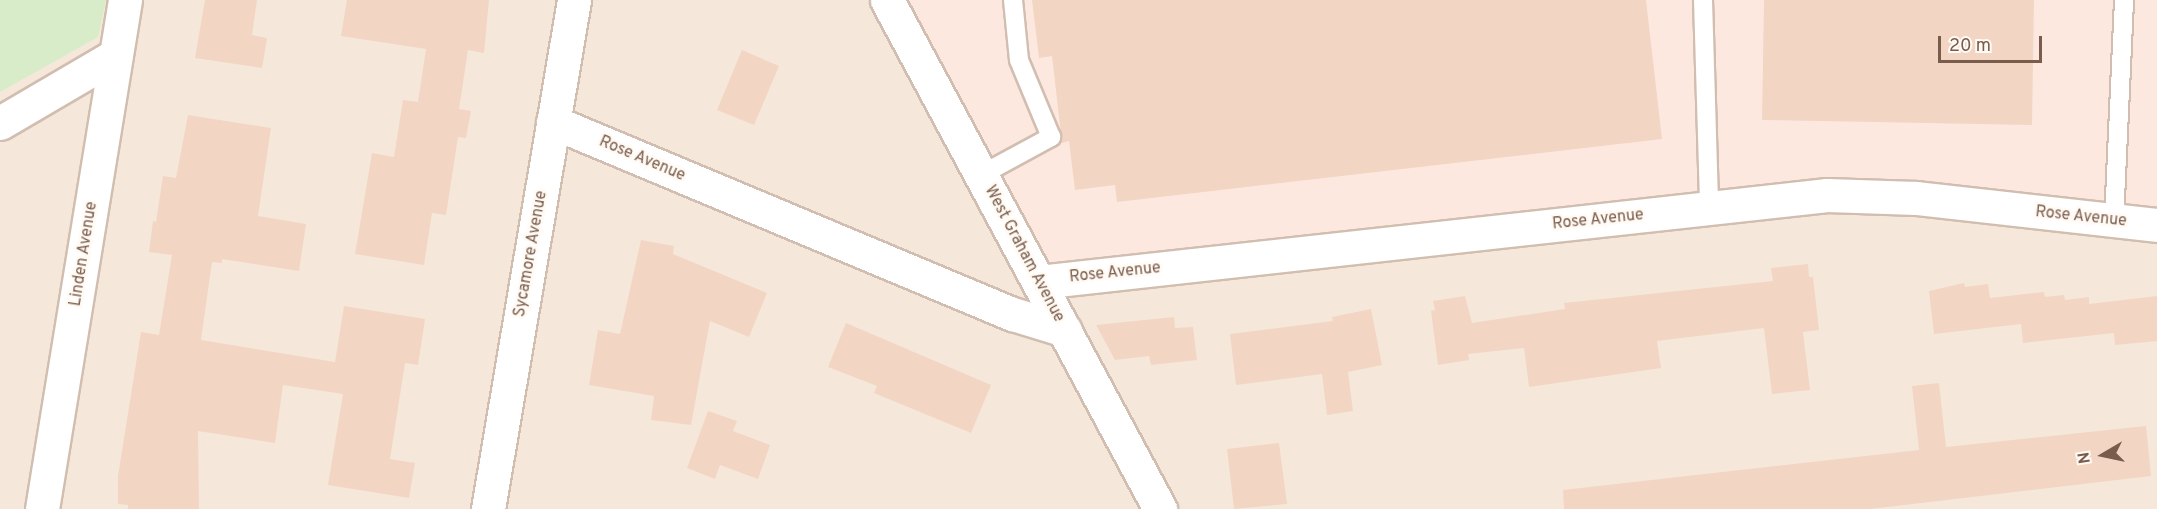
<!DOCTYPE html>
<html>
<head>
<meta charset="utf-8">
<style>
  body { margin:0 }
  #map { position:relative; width:2157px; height:509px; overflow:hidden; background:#fdf6ec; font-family:Overpass,sans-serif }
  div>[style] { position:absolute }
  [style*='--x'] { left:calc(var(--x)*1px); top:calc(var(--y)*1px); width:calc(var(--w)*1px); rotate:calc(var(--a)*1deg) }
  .residential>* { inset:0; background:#f5e8da }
  .commercial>* { inset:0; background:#fde8e0 }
  .green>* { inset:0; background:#d8ecc9 }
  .building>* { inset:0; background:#f3d5c3 }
  .roads { filter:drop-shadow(2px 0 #d1beb0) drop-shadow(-2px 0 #d1beb0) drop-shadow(0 2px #d1beb0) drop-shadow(0 -2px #d1beb0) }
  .lane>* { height:18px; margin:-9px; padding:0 9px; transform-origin:9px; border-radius:9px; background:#fff }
  .street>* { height:33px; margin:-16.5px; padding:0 16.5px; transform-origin:16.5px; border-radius:16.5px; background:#fff }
  .secondary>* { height:33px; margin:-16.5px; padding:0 16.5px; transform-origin:16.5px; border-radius:16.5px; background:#fff }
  span { translate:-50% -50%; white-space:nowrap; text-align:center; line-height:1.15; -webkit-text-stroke:5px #fffaf3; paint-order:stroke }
  .street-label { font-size:16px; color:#7a5c4d }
  .north { position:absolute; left:2073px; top:425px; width:60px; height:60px; -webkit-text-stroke:4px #fffaf3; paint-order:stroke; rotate:261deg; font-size:16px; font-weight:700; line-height:24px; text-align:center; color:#7a5c4d }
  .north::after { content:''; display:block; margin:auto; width:21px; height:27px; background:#7a5c4d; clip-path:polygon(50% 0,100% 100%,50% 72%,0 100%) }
  .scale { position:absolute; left:1938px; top:36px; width:104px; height:27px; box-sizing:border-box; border:3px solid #7a5c4d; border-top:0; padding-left:8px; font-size:18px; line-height:21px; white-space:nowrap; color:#7a5c4d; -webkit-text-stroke:4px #fffaf3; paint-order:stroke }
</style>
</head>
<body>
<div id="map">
  <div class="residential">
    <div style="clip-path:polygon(0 0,2157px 0,2157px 509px,0 509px)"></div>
  </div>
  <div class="commercial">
    <div style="clip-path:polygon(883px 0,2157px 0,2157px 236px,1768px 198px,1031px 283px)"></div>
  </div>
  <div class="green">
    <div style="clip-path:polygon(0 0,106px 0,98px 37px,0 92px)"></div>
  </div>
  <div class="building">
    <div style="clip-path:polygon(205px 0,257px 0,252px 35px,267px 38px,262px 68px,195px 58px)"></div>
    <div style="clip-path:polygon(347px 0,489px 0,484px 53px,468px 50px,459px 109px,471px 111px,466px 138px,458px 137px,446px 215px,432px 213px,424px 265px,355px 254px,372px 153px,394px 157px,403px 100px,418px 102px,426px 49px,341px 36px)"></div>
    <div style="clip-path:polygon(1032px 0,1646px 0,1662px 139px,1117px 202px,1115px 185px,1075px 190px,1069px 141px,1062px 143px,1052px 56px,1039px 58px)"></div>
    <div style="clip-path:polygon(1764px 0,2034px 0,2032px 125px,1762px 120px)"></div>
    <div style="clip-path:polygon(742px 50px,779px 66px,754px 125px,717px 110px)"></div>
    <div style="clip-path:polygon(188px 115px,271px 128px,258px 216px,306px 224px,299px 271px,222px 259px,222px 263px,212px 262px,201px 340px,335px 362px,344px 306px,425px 319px,418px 365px,405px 363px,390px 459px,415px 463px,409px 498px,328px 485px,343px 394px,283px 385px,275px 443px,198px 431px,199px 509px,128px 509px,128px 505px,118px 504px,118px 476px,141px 332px,159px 335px,172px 255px,149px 252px,153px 221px,156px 222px,163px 176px,176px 178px)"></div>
    <div style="clip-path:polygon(641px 240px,674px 246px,673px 254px,767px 293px,749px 337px,710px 321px,691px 425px,651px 420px,654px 396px,589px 385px,598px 330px,620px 334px)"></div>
    <div style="clip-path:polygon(1808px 264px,1809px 277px,1813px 277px,1819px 330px,1803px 332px,1810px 390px,1772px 394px,1764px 328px,1657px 341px,1661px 368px,1529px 387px,1524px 348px,1468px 354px,1469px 360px,1438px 365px,1431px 311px,1435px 310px,1433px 301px,1465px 296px,1472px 323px,1565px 309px,1564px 303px,1773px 281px,1771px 268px)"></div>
    <div style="clip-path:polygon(1964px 283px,1965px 287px,1988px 284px,1990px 298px,2044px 292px,2045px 297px,2064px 295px,2065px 300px,2089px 297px,2089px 304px,2157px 296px,2157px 341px,2115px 345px,2114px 333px,2023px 343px,2021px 324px,1934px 334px,1929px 291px)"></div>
    <div style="clip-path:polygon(1371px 309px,1382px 365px,1348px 372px,1353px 411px,1327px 415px,1322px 374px,1236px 385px,1230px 334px,1333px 321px,1332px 317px)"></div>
    <div style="clip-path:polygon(1174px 317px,1175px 328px,1193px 327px,1197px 360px,1151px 365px,1149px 356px,1115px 360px,1096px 325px)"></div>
    <div style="clip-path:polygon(846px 323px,991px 385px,971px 433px,874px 393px,877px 386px,828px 367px)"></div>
    <div style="clip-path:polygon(1939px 383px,1946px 447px,2146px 426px,2151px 476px,1870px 509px,1564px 509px,1563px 490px,1919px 450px,1912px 386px)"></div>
    <div style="clip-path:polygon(708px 411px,737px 421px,733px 431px,770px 445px,758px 479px,720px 465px,715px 479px,687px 468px)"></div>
    <div style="clip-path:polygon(1279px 443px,1287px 504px,1234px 509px,1227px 449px)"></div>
  </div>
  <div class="roads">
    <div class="lane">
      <div style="--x:1703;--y:0;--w:207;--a:88.3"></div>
      <div style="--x:981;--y:175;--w:80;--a:-28.5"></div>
      <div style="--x:1051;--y:137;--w:83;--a:-112.6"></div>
      <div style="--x:1019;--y:60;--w:60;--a:-95.7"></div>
      <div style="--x:2114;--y:221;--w:221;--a:-87.4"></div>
    </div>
    <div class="street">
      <div style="--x:553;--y:122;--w:498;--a:22.7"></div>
      <div style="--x:1013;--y:314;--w:54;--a:17.1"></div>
      <div style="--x:0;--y:123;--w:134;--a:-30.4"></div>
      <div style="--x:1039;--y:282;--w:793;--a:-6.3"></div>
      <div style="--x:1827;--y:195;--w:89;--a:1.9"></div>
      <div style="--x:1916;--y:198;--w:243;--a:6.4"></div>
      <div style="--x:42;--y:509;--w:516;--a:-80.74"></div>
    </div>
    <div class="secondary">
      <div style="--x:887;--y:0;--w:578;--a:61.79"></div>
      <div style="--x:488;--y:509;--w:516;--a:-80.41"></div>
    </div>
  </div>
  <div class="street-label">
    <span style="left:642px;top:159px;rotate:23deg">Rose Avenue</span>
    <span style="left:2081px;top:217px;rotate:6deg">Rose Avenue</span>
    <span style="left:1598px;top:220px;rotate:-6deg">Rose Avenue</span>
    <span style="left:84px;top:254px;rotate:-81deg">Linden Avenue</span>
    <span style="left:531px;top:254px;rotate:-80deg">Sycamore Avenue</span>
    <span style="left:1024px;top:254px;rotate:62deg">West Graham Avenue</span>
    <span style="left:1115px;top:273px;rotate:-6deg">Rose Avenue</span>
  </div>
  <div class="north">N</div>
  <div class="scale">20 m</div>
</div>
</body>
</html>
